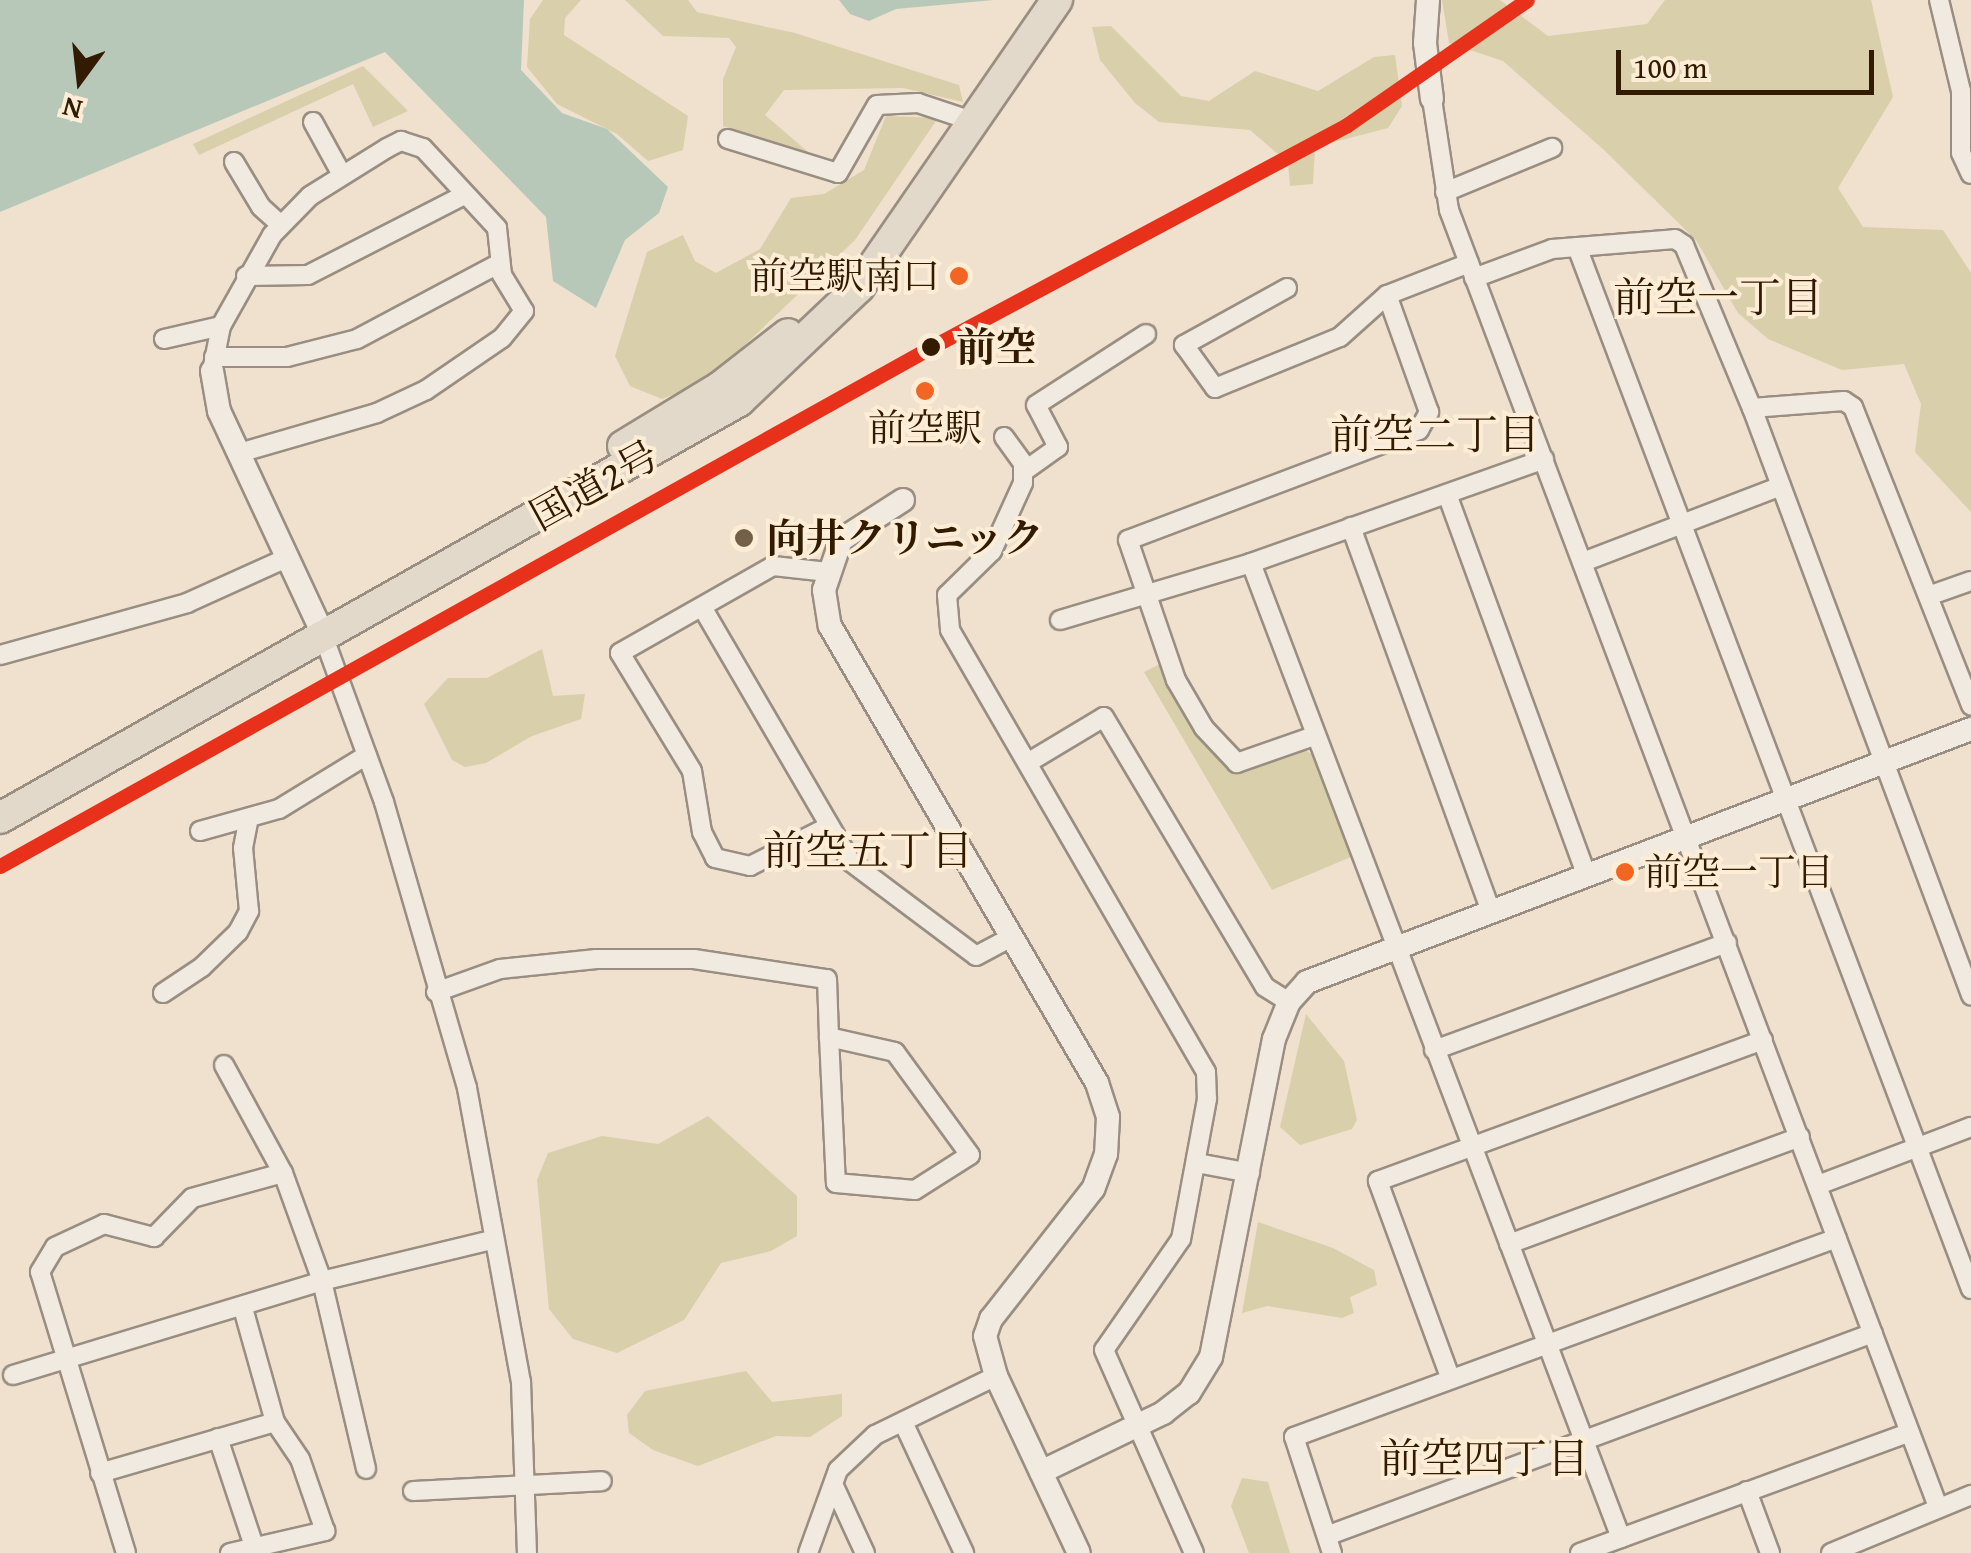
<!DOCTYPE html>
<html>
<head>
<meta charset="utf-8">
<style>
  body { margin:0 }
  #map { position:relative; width:1971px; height:1553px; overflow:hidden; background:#efe1cd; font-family:"Gentium Book Plus","Noto Serif JP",serif }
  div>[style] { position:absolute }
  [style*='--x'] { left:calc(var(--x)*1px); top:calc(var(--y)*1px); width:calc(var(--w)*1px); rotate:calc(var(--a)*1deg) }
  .green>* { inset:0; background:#d9cfaa }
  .water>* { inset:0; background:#b8c8b8 }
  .roads { filter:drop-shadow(2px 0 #998e81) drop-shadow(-2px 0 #998e81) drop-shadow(0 2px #998e81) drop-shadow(0 -2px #998e81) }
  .minor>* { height:18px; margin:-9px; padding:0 9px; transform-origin:9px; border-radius:9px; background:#f0eae0 }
  .tertiary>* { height:22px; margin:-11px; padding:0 11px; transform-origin:11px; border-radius:11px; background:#f0eae0 }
  .trunk>* { height:30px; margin:-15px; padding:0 15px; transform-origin:15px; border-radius:15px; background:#e3d9ca }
  .rail-1>* { height:15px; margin:-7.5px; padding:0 7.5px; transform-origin:7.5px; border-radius:7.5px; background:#e7311b }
  .dots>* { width:28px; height:28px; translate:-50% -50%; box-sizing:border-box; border:5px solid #fdedd6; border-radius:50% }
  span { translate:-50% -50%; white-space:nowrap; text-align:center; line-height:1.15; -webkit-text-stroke:8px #fdedd6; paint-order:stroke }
  .bus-label { font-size:38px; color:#321b01 }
  .right { translate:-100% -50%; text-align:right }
  .left { translate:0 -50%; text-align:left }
  .stop-label { font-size:40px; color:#321b01; font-weight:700 }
  .street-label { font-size:40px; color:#321b01 }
  .poi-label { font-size:40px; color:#321b01; font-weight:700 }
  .neighbourhood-label { font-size:42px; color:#321b01 }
  .north { position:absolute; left:30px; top:30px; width:100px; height:100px; -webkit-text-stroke:8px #fdedd6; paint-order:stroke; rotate:195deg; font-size:28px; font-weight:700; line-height:40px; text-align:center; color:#321b01 }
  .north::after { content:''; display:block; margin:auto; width:35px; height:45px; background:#321b01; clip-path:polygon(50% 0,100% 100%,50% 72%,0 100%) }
  .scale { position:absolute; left:1616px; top:50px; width:258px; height:45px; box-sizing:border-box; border:5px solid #321b01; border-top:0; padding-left:12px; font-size:30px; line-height:35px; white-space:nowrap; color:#321b01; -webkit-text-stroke:8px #fdedd6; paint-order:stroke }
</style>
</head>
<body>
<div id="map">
  <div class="green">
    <div style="clip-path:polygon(543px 0,581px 0,565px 18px,564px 35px,688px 116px,683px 150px,648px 161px,617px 134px,557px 104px,527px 67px,530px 19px)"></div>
    <div style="clip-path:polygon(625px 0,688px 0,697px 12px,795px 33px,959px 85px,963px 102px,903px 88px,784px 90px,765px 115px,822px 164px,723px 126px,723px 79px,736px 47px,729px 38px,663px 36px)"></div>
    <div style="clip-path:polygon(1442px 0,1500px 0,1548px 36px,1647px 24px,1665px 0,1871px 0,1893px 97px,1838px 188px,1863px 227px,1943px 230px,1971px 273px,1971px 512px,1915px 452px,1921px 404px,1904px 364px,1842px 370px,1768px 339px,1738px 313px,1696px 240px,1604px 150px,1503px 61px,1449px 43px)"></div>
    <div style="clip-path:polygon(1111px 26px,1181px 96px,1209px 101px,1255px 71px,1318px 91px,1374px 57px,1395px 55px,1402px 106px,1388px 128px,1315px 147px,1313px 184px,1290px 186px,1288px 163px,1250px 130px,1159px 122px,1135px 103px,1100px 60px,1092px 27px)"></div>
    <div style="clip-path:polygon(363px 66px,408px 111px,373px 127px,353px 84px,199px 155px,193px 144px)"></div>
    <div style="clip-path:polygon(886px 116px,938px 118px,855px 240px,707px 381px,662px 399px,630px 386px,615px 356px,647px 252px,683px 235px,695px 261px,716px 273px,760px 249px,791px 198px,824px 194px,864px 170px)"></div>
    <div style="clip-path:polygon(542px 649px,553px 696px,585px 694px,581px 719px,532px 736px,486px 763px,465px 767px,452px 760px,424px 704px,448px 678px,487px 678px)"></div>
    <div style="clip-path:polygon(1162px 663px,1236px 771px,1301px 748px,1313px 755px,1351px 857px,1272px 890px,1144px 672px)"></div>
    <div style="clip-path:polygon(1306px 1014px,1344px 1061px,1357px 1120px,1352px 1129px,1300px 1145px,1280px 1127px)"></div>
    <div style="clip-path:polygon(708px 1116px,797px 1196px,797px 1236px,771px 1251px,721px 1263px,684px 1320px,617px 1353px,573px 1339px,549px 1309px,537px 1180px,548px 1153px,602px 1136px,658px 1144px)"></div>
    <div style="clip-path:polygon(1258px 1222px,1333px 1248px,1374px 1270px,1377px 1285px,1350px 1297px,1354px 1313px,1342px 1318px,1267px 1306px,1242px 1313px)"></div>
    <div style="clip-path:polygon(746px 1371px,772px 1402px,842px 1394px,842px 1416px,810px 1437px,776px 1436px,698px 1466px,653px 1450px,629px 1433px,627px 1415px,645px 1391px)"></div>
    <div style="clip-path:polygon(1242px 1478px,1268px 1482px,1290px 1553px,1249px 1553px,1231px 1506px)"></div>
  </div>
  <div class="water">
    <div style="clip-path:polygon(0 0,524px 0,521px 70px,562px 113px,607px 129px,668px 187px,659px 213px,625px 240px,596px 308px,553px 281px,546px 217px,385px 52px,0 212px)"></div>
    <div style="clip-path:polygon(839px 0,994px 0,896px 9px,869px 21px,850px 14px)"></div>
  </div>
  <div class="roads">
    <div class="minor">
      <div style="--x:1939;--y:0;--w:94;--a:76.4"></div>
      <div style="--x:1961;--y:91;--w:62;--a:90"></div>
      <div style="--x:1961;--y:153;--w:23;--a:65"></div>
      <div style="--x:1432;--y:99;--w:112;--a:81.3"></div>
      <div style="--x:1449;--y:210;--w:1386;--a:69.34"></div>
      <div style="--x:313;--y:122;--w:58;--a:61.2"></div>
      <div style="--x:728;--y:139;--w:115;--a:17.2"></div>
      <div style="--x:838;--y:173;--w:78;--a:-60.2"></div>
      <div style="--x:877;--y:105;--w:41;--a:-2.8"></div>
      <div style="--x:918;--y:103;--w:57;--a:18.4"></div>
      <div style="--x:234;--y:162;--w:52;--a:59"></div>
      <div style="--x:261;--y:207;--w:27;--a:42"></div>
      <div style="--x:1445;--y:192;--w:116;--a:-22.4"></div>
      <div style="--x:1577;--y:247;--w:1114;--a:69.29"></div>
      <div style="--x:246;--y:276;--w:62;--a:-0.9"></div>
      <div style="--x:308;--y:275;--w:175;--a:-27.1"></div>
      <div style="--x:1474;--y:278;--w:83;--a:-20.4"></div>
      <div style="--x:1552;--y:249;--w:123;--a:-4.6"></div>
      <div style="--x:1675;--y:239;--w:11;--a:34"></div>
      <div style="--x:1684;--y:245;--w:177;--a:67.4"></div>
      <div style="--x:1752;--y:408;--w:627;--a:69.54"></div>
      <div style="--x:1287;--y:288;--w:118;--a:151"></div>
      <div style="--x:1184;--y:345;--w:53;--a:54.2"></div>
      <div style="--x:1215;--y:388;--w:135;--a:-22.2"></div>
      <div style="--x:1340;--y:337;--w:63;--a:-41.8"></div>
      <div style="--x:1387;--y:295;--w:88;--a:-21.3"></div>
      <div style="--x:164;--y:339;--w:58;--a:-12.8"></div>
      <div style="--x:214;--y:357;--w:73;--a:0"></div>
      <div style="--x:287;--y:357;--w:72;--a:-14.4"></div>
      <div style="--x:357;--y:339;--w:162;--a:-28"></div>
      <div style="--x:212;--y:371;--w:46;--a:-78.7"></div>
      <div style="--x:221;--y:326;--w:104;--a:-60.7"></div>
      <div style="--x:272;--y:235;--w:54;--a:-45.7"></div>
      <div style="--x:310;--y:196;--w:91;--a:-31.9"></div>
      <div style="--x:387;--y:148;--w:16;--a:-27"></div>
      <div style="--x:401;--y:141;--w:23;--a:18"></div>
      <div style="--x:423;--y:148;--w:109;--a:47.2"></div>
      <div style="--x:497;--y:228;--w:47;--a:83.9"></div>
      <div style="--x:502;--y:275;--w:42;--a:58.6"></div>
      <div style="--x:524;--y:311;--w:35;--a:129"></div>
      <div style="--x:502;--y:338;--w:92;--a:145.6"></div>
      <div style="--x:426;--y:390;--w:54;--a:154.9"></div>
      <div style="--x:377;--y:413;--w:144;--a:163.8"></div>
      <div style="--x:1752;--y:408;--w:92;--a:-4.4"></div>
      <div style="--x:1844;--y:401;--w:11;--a:34"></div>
      <div style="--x:1853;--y:407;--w:321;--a:68.4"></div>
      <div style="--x:1004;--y:437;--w:32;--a:54"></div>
      <div style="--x:1023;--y:463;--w:20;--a:90"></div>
      <div style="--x:1023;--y:483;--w:75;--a:114.5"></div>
      <div style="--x:992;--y:551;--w:63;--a:135.6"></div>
      <div style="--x:947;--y:595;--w:35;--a:85"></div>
      <div style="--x:950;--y:630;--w:511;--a:59.92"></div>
      <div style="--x:1206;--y:1072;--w:27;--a:88"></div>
      <div style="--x:1207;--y:1099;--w:142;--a:100.5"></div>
      <div style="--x:1181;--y:1239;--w:135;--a:124.7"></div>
      <div style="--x:1104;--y:1350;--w:222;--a:66.1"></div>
      <div style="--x:1023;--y:472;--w:43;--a:-35.5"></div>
      <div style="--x:1058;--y:447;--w:47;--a:-117.6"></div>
      <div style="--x:1036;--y:405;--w:131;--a:-32.8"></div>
      <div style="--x:1447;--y:494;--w:404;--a:69.9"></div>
      <div style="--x:1351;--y:527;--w:406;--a:70"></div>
      <div style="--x:1583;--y:562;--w:212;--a:-21"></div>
      <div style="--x:1251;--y:563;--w:1043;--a:69.22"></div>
      <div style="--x:828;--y:572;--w:55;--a:-173.8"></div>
      <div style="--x:773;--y:566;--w:176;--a:150.4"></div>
      <div style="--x:620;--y:653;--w:138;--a:58.6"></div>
      <div style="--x:692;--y:771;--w:62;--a:80.7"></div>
      <div style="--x:702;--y:832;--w:29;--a:63"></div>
      <div style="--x:715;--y:858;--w:36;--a:13"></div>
      <div style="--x:750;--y:866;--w:89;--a:-26.6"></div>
      <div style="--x:1931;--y:595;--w:42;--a:-19.3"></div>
      <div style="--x:702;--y:607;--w:295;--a:59.7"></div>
      <div style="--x:851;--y:862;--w:156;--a:36.9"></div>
      <div style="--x:976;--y:956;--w:38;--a:-28"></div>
      <div style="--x:1060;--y:620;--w:199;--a:-16.6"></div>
      <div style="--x:1251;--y:563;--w:311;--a:-19.5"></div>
      <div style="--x:320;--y:627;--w:186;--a:69.9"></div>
      <div style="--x:384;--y:802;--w:298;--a:73.8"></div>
      <div style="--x:467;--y:1088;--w:299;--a:79.6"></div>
      <div style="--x:521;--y:1382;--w:171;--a:88"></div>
      <div style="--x:0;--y:655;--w:194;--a:-15.5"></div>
      <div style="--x:187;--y:603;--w:112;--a:-24.3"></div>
      <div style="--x:1314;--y:736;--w:82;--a:160.7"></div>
      <div style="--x:1237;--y:763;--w:48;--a:-133.3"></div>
      <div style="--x:1204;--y:728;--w:56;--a:-120.3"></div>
      <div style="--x:1176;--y:680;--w:148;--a:-108.9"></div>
      <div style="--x:1128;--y:540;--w:311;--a:-20.7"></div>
      <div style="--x:1419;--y:430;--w:21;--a:-61"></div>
      <div style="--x:1429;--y:412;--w:124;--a:-109.7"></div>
      <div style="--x:1029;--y:762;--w:87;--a:-31"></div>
      <div style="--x:1104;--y:717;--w:314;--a:59.2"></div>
      <div style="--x:1265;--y:987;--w:28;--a:32"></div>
      <div style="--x:200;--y:831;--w:82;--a:-15.6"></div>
      <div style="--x:279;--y:809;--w:103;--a:-31.5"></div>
      <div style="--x:436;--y:992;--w:68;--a:-19.8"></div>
      <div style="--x:500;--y:969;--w:97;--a:-5.9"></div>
      <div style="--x:596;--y:959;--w:98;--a:0"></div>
      <div style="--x:694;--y:959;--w:134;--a:8.6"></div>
      <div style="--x:827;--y:979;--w:58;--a:88"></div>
      <div style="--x:829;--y:1037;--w:146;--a:87.3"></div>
      <div style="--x:836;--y:1183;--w:79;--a:5.1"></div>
      <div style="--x:915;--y:1190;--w:65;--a:-32.5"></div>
      <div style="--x:970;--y:1155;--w:127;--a:-126.1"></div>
      <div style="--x:895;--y:1052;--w:68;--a:-167.2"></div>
      <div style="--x:163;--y:993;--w:47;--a:-33.7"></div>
      <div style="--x:202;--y:967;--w:50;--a:-44.2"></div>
      <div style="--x:238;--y:932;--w:24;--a:-62"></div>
      <div style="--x:249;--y:911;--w:63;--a:-95.4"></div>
      <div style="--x:243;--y:848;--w:26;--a:-79"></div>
      <div style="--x:1434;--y:1050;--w:312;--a:-20.1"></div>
      <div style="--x:224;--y:1065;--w:123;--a:61.4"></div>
      <div style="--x:283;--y:1173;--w:115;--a:70.1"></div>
      <div style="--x:322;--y:1281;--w:193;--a:76.8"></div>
      <div style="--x:1197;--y:1163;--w:54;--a:10.7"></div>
      <div style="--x:1818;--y:1185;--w:164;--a:-20.8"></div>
      <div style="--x:1509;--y:1244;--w:310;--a:-20.2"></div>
      <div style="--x:13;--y:1375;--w:323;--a:-16.9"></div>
      <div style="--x:322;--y:1281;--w:175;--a:-13.6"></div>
      <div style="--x:1450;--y:1377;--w:209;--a:-110.2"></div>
      <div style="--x:1378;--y:1181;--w:410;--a:-20.1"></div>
      <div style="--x:903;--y:1422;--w:145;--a:65"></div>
      <div style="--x:218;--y:1438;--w:114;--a:71.6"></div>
      <div style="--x:100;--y:1473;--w:182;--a:-16.2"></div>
      <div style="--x:834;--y:1486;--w:74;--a:65.2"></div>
      <div style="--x:413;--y:1491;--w:189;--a:-3"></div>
      <div style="--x:1747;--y:1491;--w:66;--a:69.6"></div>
      <div style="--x:1329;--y:1535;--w:580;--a:-20.37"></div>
      <div style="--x:126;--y:1553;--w:294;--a:-107"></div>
      <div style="--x:40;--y:1272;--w:29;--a:-59"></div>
      <div style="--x:55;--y:1247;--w:54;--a:-25.1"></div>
      <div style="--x:104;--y:1224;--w:52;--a:14.6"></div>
      <div style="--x:154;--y:1237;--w:54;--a:-45.7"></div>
      <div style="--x:192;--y:1198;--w:94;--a:-15.4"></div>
      <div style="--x:230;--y:1553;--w:98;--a:-13"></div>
      <div style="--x:325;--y:1531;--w:76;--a:-109.1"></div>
      <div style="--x:300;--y:1459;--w:45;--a:-124"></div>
      <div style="--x:275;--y:1422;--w:118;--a:-105.7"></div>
      <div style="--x:808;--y:1553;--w:88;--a:-70.1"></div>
      <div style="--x:838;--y:1470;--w:51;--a:-43.4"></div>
      <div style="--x:875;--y:1435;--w:135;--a:-26"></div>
      <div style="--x:1332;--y:1553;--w:122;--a:-108.1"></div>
      <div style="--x:1294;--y:1437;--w:578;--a:-20.13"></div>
      <div style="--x:1580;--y:1553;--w:351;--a:-20.1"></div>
      <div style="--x:1831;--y:1553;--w:152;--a:-22.5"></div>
    </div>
    <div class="tertiary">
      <div style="--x:1428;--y:0;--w:43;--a:94"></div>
      <div style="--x:1425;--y:43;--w:56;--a:82.9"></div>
      <div style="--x:212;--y:371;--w:41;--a:80.1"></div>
      <div style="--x:219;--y:411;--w:234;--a:65"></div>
      <div style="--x:903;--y:500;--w:74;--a:147.2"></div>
      <div style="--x:841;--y:540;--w:53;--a:108.8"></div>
      <div style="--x:824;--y:590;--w:36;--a:81"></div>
      <div style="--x:830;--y:626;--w:529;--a:59.7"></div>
      <div style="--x:1097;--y:1083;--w:36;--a:72"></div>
      <div style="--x:1108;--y:1117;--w:37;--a:93"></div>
      <div style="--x:1106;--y:1154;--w:37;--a:110"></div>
      <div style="--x:1093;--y:1189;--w:165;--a:128.1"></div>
      <div style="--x:991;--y:1319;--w:18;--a:109"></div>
      <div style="--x:985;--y:1336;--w:41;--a:74.6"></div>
      <div style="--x:996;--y:1376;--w:195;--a:64.9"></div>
      <div style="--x:1041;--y:1472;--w:136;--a:-25.8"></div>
      <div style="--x:1163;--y:1413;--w:33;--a:-38"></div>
      <div style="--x:1189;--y:1393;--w:42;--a:-58.6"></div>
      <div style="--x:1211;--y:1357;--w:324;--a:-78.8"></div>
      <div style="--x:1274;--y:1039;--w:40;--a:-68"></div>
      <div style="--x:1289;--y:1002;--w:27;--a:-48"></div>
      <div style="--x:1307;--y:982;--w:711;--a:-20.86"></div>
    </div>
    <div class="trunk">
      <div style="--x:623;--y:446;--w:114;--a:-31.3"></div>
      <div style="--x:720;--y:387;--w:86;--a:-37.9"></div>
      <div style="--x:0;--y:818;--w:849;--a:-29.43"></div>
      <div style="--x:739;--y:401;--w:166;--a:-43.5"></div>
      <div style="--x:859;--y:287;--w:349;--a:-55.4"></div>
    </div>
  </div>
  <div class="rail-1">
    <div style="--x:0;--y:866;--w:1058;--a:-29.13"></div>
    <div style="--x:924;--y:351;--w:480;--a:-28.1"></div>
    <div style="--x:1347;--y:125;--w:219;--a:-34.8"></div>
  </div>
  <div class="dots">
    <div style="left:959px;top:276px;background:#f26522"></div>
    <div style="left:931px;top:347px;background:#321b01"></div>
    <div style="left:925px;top:391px;background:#f26522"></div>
    <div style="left:744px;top:538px;background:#746048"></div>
    <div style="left:1625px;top:872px;background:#f26522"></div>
  </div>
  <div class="bus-label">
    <span class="right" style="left:940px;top:276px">前空駅南口</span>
    <span style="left:925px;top:428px">前空駅</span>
    <span class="left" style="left:1644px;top:872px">前空一丁目</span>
  </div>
  <div class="stop-label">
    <span class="left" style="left:956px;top:347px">前空</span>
  </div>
  <div class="street-label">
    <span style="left:594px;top:485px;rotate:-29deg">国道2号</span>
  </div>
  <div class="poi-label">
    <span class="left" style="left:766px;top:538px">向井クリニック</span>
  </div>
  <div class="neighbourhood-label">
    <span style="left:1718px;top:297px">前空一丁目</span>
    <span style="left:1435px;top:434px">前空二丁目</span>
    <span style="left:868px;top:850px">前空五丁目</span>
    <span style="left:1484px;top:1458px">前空四丁目</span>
  </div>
  <div class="north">N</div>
  <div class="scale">100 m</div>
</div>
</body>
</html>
